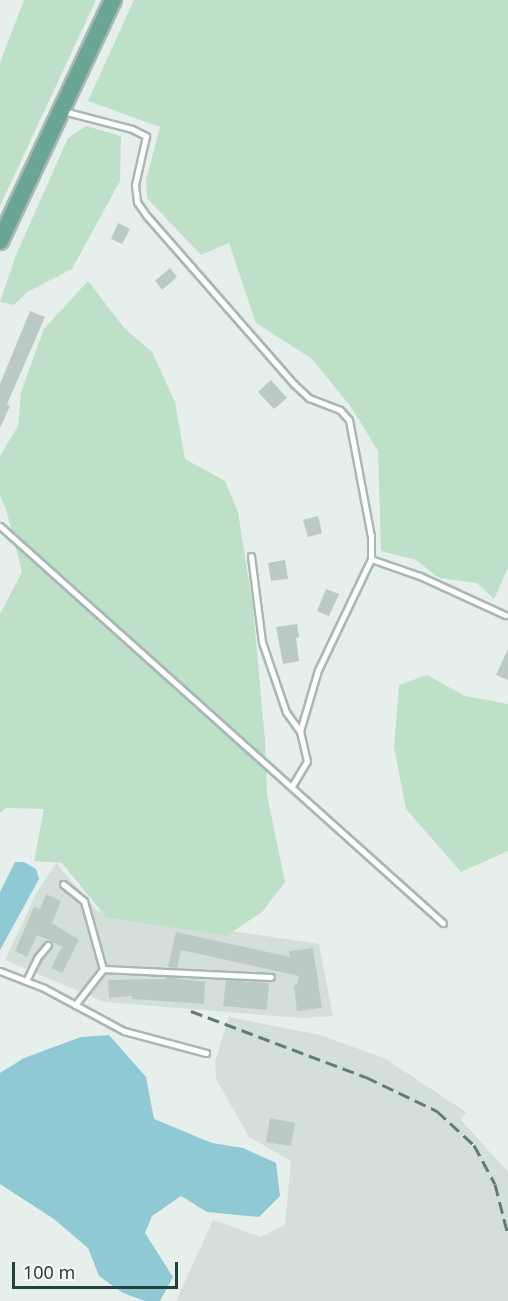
<!DOCTYPE html>
<html>
<head>
<meta charset="utf-8">
<style>
  body { margin:0 }
  #map { position:relative; width:508px; height:1301px; overflow:hidden; background:#e6efeb; font-family:"Noto Sans",sans-serif }
  div>[style] { position:absolute }
  [style*='--x'] { left:calc(var(--x)*1px); top:calc(var(--y)*1px); width:calc(var(--w)*1px); rotate:calc(var(--a)*1deg) }
  .built>* { inset:0; background:#d4dfda }
  .green>* { inset:0; background:#bfe0c8 }
  .water>* { inset:0; background:#8ec9d4 }
  .building>* { inset:0; background:#bbcac4 }
  .roads { filter:drop-shadow(2px 0 #a8b8b2) drop-shadow(-2px 0 #a8b8b2) drop-shadow(0 2px #a8b8b2) drop-shadow(0 -2px #a8b8b2) }
  .lane>* { height:5px; margin:-2.5px; padding:0 2.5px; transform-origin:2.5px; border-radius:2.5px; background:#fff }
  .primary>* { height:16px; margin:-8px; padding:0 8px; transform-origin:8px; border-radius:8px; background:#6aa596 }
  .rail>* { height:3px; margin-top:-1.5px; transform-origin:0; background:repeating-linear-gradient(90deg,#5f7d75 0 12px,transparent 0 18px) }
  span { translate:-50% -50%; white-space:nowrap; text-align:center; line-height:1.15; -webkit-text-stroke:4.5px #f7fbf9; paint-order:stroke }
  .scale { position:absolute; left:12px; top:1262px; width:166px; height:27px; box-sizing:border-box; border:3px solid #24423a; border-top:0; padding-left:8px; font-size:18px; line-height:21px; white-space:nowrap; color:#24423a; -webkit-text-stroke:4px #f7fbf9; paint-order:stroke }
</style>
</head>
<body>
<div id="map">
  <div class="built">
    <div style="clip-path:polygon(56px 863px,97px 911px,319px 944px,333px 1016px,301px 1018px,104px 1002px,5px 960px,37px 892px)"></div>
    <div style="clip-path:polygon(229px 1017px,320px 1035px,384px 1058px,466px 1112px,461px 1120px,508px 1172px,508px 1301px,176px 1301px,213px 1220px,261px 1237px,285px 1225px,291px 1161px,249px 1137px,216px 1079px,215px 1062px)"></div>
  </div>
  <div class="green">
    <div style="clip-path:polygon(24px 0,96px 0,0 206px,0 63px)"></div>
    <div style="clip-path:polygon(134px 0,508px 0,508px 568px,494px 599px,477px 583px,439px 578px,416px 560px,381px 551px,378px 451px,351px 407px,312px 359px,256px 323px,229px 243px,201px 255px,147px 198px,146px 180px,160px 127px,88px 101px)"></div>
    <div style="clip-path:polygon(86px 126px,121px 136px,120px 181px,72px 269px,27px 292px,14px 305px,0 302px,16px 255px,68px 138px)"></div>
    <div style="clip-path:polygon(88px 281px,125px 329px,152px 352px,175px 402px,185px 459px,225px 481px,238px 512px,253px 608px,265px 740px,267px 795px,285px 882px,262px 912px,226px 936px,106px 917px,62px 863px,34px 861px,44px 809px,6px 808px,0 813px,0 614px,22px 572px,6px 509px,0 496px,0 456px,18px 426px,21px 392px,44px 329px)"></div>
    <div style="clip-path:polygon(427px 675px,465px 696px,508px 704px,508px 851px,461px 872px,406px 809px,394px 747px,399px 685px)"></div>
  </div>
  <div class="water">
    <div style="clip-path:polygon(15px 862px,24px 862px,36px 869px,39px 879px,0 950px,0 892px)"></div>
    <div style="clip-path:polygon(109px 1035px,146px 1077px,154px 1119px,212px 1143px,243px 1148px,276px 1163px,280px 1196px,259px 1217px,207px 1212px,181px 1196px,152px 1216px,145px 1233px,173px 1277px,160px 1301px,145px 1301px,123px 1293px,99px 1276px,88px 1248px,54px 1219px,0 1184px,0 1073px,24px 1058px,81px 1037px)"></div>
  </div>
  <div class="building">
    <div style="clip-path:polygon(118px 223px,130px 229px,122px 244px,111px 239px)"></div>
    <div style="clip-path:polygon(170px 268px,177px 277px,162px 290px,155px 281px)"></div>
    <div style="clip-path:polygon(30px 311px,45px 317px,7px 404px,10px 406px,0 428px,0 384px)"></div>
    <div style="clip-path:polygon(271px 380px,287px 398px,274px 409px,258px 392px)"></div>
    <div style="clip-path:polygon(318px 516px,322px 533px,308px 537px,303px 520px)"></div>
    <div style="clip-path:polygon(285px 560px,288px 579px,271px 581px,268px 563px)"></div>
    <div style="clip-path:polygon(326px 589px,339px 594px,329px 616px,317px 611px)"></div>
    <div style="clip-path:polygon(297px 624px,299px 637px,296px 638px,299px 661px,283px 664px,276px 627px)"></div>
    <div style="clip-path:polygon(508px 649px,508px 680px,496px 675px)"></div>
    <div style="clip-path:polygon(46px 894px,61px 901px,52px 923px,79px 940px,62px 973px,51px 968px,62px 947px,49px 940px,37px 935px,27px 957px,15px 951px,34px 907px,40px 909px)"></div>
    <div style="clip-path:polygon(176px 932px,290px 957px,289px 951px,313px 948px,322px 1008px,297px 1011px,294px 985px,297px 985px,299px 976px,181px 950px,177px 968px,168px 967px)"></div>
    <div style="clip-path:polygon(166px 977px,205px 982px,204px 1004px,132px 999px,132px 996px,109px 998px,108px 980px,165px 979px)"></div>
    <div style="clip-path:polygon(226px 980px,269px 983px,267px 1010px,223px 1006px)"></div>
    <div style="clip-path:polygon(270px 1118px,295px 1123px,291px 1146px,266px 1142px)"></div>
  </div>
  <div class="roads">
    <div class="lane">
      <div style="--x:63;--y:111;--w:71;--a:14.6"></div>
      <div style="--x:132;--y:129;--w:16;--a:27"></div>
      <div style="--x:146;--y:136;--w:50;--a:102.7"></div>
      <div style="--x:135;--y:185;--w:17;--a:83"></div>
      <div style="--x:137;--y:202;--w:16;--a:55"></div>
      <div style="--x:146;--y:215;--w:225;--a:48.8"></div>
      <div style="--x:294;--y:384;--w:21;--a:43"></div>
      <div style="--x:309;--y:398;--w:33;--a:21"></div>
      <div style="--x:340;--y:410;--w:13;--a:48"></div>
      <div style="--x:349;--y:420;--w:118;--a:79.3"></div>
      <div style="--x:371;--y:536;--w:23;--a:90"></div>
      <div style="--x:371;--y:559;--w:123;--a:115.5"></div>
      <div style="--x:318;--y:670;--w:64;--a:106.4"></div>
      <div style="--x:300;--y:731;--w:31;--a:77"></div>
      <div style="--x:307;--y:761;--w:29;--a:121"></div>
      <div style="--x:0;--y:526;--w:595;--a:41.87"></div>
      <div style="--x:251;--y:556;--w:87;--a:82.7"></div>
      <div style="--x:262;--y:642;--w:74;--a:71.1"></div>
      <div style="--x:286;--y:712;--w:24;--a:54"></div>
      <div style="--x:371;--y:559;--w:52;--a:19.1"></div>
      <div style="--x:420;--y:576;--w:94;--a:24.6"></div>
      <div style="--x:63;--y:884;--w:27;--a:39"></div>
      <div style="--x:84;--y:901;--w:71;--a:74.4"></div>
      <div style="--x:0;--y:971;--w:47;--a:21.1"></div>
      <div style="--x:44;--y:988;--w:91;--a:28.3"></div>
      <div style="--x:124;--y:1031;--w:85;--a:15"></div>
      <div style="--x:26;--y:981;--w:25;--a:-64"></div>
      <div style="--x:37;--y:958;--w:17;--a:-50"></div>
      <div style="--x:75;--y:1005;--w:46;--a:-52.1"></div>
      <div style="--x:103;--y:969;--w:168;--a:2.7"></div>
    </div>
    <div class="primary">
      <div style="--x:0;--y:241;--w:266;--a:-64.9"></div>
    </div>
  </div>
  <div class="rail">
    <div style="--x:191;--y:1011;--w:187;--a:20.7"></div>
    <div style="--x:366;--y:1077;--w:79;--a:25.6"></div>
    <div style="--x:437;--y:1111;--w:50;--a:42.6"></div>
    <div style="--x:474;--y:1145;--w:44;--a:61.7"></div>
    <div style="--x:495;--y:1184;--w:53;--a:75.7"></div>
  </div>
  <div class="scale">100 m</div>
</div>
</body>
</html>
